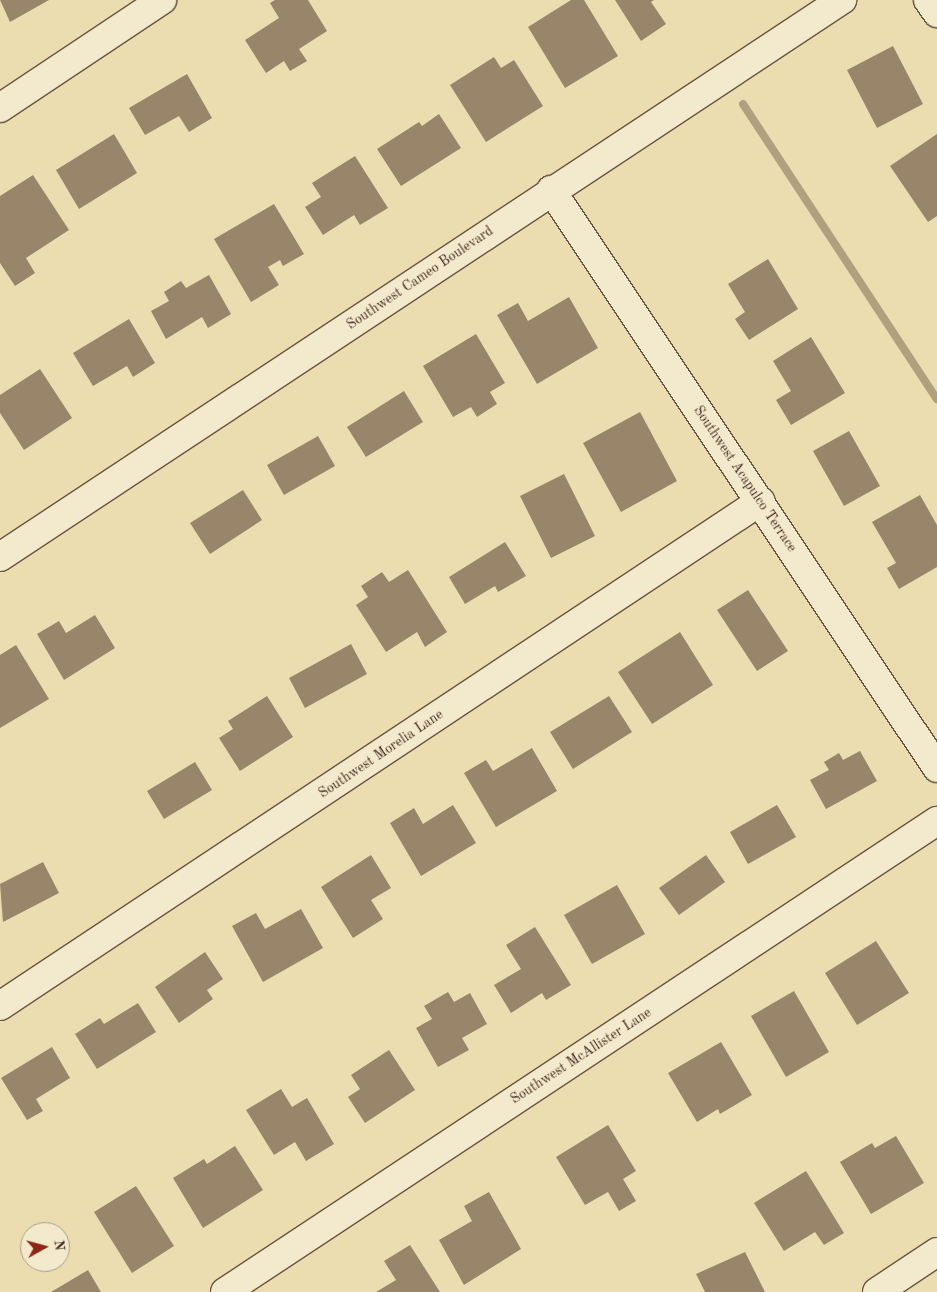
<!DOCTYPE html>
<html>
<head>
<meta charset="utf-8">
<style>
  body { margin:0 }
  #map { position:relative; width:937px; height:1292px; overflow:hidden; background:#ecddb1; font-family:"Old Standard TT",serif }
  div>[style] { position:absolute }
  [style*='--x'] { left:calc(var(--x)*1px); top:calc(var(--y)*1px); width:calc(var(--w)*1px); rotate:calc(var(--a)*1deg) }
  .stream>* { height:8px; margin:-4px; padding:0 4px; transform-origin:4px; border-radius:4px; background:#b19f7e }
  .building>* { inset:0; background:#998569 }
  .roads { filter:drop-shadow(1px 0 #6a5440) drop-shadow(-1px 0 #6a5440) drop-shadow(0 1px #6a5440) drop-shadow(0 -1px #6a5440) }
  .street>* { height:28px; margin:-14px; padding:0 14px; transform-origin:14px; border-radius:14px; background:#f3e9cc }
  .secondary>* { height:28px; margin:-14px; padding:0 14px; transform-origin:14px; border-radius:14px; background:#f3e9cc }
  span { translate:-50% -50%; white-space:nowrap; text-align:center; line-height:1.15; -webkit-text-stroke:4px #f3e9cc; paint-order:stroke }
  .street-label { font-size:14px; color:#3f261b }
  .north { position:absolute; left:20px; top:1222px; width:50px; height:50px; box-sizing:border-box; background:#f3e9cc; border:1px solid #ab9b85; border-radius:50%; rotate:83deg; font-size:14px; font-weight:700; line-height:20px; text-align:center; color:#3f261b }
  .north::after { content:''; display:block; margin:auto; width:18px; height:22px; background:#8f2418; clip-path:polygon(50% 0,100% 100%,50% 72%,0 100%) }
</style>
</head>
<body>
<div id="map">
  <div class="stream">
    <div style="--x:743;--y:104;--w:353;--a:56.7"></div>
  </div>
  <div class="building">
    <div style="clip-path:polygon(0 0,49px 0,10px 22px)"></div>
    <div style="clip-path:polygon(275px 0,308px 0,327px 31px,299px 49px,307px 61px,290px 71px,284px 61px,266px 73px,245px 40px,279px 18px,270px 3px)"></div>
    <div style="clip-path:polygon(571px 0,584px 0,618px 56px,565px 88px,528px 27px)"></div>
    <div style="clip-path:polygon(615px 0,654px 0,651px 2px,666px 24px,641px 41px)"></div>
    <div style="clip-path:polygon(893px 46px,923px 104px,877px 128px,847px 70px)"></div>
    <div style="clip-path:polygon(494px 57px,501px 68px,514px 60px,543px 106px,486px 142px,450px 85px)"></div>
    <div style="clip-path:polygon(187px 74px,212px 118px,189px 132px,179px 116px,145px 135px,129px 108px)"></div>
    <div style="clip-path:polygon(439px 114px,461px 148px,401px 186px,377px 149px,419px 122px,422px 126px)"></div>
    <div style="clip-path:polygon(114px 134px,137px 173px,79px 209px,56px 170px)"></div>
    <div style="clip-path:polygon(937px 134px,937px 216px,928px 222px,890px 166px)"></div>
    <div style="clip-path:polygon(355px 156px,388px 208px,360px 225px,354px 215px,323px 235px,305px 207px,321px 197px,312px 183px)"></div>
    <div style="clip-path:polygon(33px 175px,69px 230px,26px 258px,35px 273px,15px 286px,0 263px,0 196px)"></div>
    <div style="clip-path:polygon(274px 204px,304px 254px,283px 266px,280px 260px,268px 267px,279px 285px,251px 302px,214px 239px)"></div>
    <div style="clip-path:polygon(768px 259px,798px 309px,749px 340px,735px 319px,745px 312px,728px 284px)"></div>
    <div style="clip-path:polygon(209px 275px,231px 314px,208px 328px,202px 317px,166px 339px,151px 311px,169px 301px,164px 292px,181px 281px,186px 288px)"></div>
    <div style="clip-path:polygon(569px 297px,598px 348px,537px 384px,497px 315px,518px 303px,528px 321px)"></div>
    <div style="clip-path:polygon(129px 319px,155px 363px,133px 377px,127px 366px,93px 386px,73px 353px)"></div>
    <div style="clip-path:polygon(476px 334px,505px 383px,490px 392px,497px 404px,477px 417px,471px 407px,453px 417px,423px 366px)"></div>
    <div style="clip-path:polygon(811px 337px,845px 393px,791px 425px,776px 400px,791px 391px,773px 361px)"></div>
    <div style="clip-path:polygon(40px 369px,72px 418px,24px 450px,0 413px,0 395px)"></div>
    <div style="clip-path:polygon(404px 391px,423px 422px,366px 457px,347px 427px)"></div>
    <div style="clip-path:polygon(640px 412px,677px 481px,621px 512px,583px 443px)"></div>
    <div style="clip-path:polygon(849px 431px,880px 486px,844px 506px,813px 451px)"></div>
    <div style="clip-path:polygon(318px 436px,335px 466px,284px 495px,267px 465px)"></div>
    <div style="clip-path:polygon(564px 474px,595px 536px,551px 558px,520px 496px)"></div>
    <div style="clip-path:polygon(243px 490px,262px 520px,210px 554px,190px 523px)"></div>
    <div style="clip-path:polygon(920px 495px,937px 525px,937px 567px,899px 589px,887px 568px,896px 563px,872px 522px)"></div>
    <div style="clip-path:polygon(505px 542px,526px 576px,498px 592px,495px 586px,465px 604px,449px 577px)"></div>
    <div style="clip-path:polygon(408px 570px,447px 632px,425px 647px,417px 632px,386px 652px,356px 605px,368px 597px,361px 586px,382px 572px,389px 582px)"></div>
    <div style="clip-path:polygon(748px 590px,788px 651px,757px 671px,717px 610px)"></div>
    <div style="clip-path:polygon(95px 615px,115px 648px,64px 680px,37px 634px,59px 621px,66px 633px)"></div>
    <div style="clip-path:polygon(680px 632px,713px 685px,652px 724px,618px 672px)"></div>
    <div style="clip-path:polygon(351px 644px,367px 674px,305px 708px,289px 678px)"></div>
    <div style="clip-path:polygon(16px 645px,49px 699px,0 728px,0 655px)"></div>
    <div style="clip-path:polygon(267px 696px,293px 737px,240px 771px,219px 738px,233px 729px,228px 721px)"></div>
    <div style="clip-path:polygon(609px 696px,632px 732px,573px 769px,550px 732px)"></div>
    <div style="clip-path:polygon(532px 748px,557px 791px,496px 827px,464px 773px,486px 760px,493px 771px)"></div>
    <div style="clip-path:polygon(860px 751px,877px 781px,826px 809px,810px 780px,829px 770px,824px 762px,839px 753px,843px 760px)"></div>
    <div style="clip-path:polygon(195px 762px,212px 790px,164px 819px,147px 791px)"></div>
    <div style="clip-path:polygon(453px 805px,476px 843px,421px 876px,390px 823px,414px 808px,423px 824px)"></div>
    <div style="clip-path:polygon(777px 805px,796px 837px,748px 864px,730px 832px)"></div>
    <div style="clip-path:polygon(371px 855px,391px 888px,371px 900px,383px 919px,353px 938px,321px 887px)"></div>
    <div style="clip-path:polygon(706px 855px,725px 882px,679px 915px,659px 888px)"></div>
    <div style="clip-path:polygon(43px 862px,59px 893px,3px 922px,0 884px)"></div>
    <div style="clip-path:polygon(617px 885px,645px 934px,592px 964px,564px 915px)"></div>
    <div style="clip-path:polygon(301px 909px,323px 948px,263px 982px,232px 926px,256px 913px,265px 929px)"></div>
    <div style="clip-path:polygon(535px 927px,571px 985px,546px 1000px,542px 993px,511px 1013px,494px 985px,521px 969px,506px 945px)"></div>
    <div style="clip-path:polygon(876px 941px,909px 993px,857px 1025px,825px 973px)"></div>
    <div style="clip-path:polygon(205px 952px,223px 979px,207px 990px,213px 999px,179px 1023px,155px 987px)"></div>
    <div style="clip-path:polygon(794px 991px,829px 1052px,786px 1077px,751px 1016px)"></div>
    <div style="clip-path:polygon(448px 992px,454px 1002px,470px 993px,487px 1024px,462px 1038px,469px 1050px,438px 1067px,416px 1028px,432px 1019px,424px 1006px)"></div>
    <div style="clip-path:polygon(138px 1003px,156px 1032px,97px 1069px,75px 1034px,100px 1018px,104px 1024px)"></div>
    <div style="clip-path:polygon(721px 1042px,752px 1095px,720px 1114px,718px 1109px,697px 1122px,668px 1073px)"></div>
    <div style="clip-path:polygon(52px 1047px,70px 1078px,36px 1099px,43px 1111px,27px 1120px,1px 1078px)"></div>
    <div style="clip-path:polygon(389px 1050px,415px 1090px,365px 1123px,348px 1097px,360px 1089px,351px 1075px)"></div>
    <div style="clip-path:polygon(281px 1089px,292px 1107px,307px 1098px,334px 1144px,306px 1161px,295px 1142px,274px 1155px,246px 1110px)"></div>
    <div style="clip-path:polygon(608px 1125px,636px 1171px,623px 1179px,636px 1201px,619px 1211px,608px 1192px,585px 1205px,556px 1157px)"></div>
    <div style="clip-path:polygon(896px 1136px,924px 1183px,871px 1214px,840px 1162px,872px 1143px,875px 1148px)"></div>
    <div style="clip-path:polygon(235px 1146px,263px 1190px,203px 1228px,173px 1178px,204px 1159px,207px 1164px)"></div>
    <div style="clip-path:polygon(806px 1171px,844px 1233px,824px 1245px,815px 1232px,784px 1251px,754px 1203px)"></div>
    <div style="clip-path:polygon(136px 1186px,174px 1246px,132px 1273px,94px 1212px)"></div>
    <div style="clip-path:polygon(489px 1192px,521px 1249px,464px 1285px,439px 1240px,472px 1221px,464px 1206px)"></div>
    <div style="clip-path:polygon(410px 1245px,440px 1292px,376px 1292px,396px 1280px,384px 1261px)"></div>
    <div style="clip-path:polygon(745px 1252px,765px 1292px,705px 1292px,696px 1274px)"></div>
    <div style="clip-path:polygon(88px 1270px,101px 1292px,51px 1292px)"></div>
  </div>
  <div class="roads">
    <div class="street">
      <div style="--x:928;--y:0;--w:16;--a:55"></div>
      <div style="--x:0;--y:108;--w:195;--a:-33.7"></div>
      <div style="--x:551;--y:190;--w:695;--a:56.26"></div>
      <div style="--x:0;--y:1006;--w:913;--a:-33.57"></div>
      <div style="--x:225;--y:1292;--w:854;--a:-33.49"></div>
      <div style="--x:877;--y:1292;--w:72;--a:-33.7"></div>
    </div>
    <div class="secondary">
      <div style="--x:0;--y:557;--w:1010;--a:-33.49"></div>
    </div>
  </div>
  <div class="street-label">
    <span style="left:420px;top:278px;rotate:-34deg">Southwest Cameo Boulevard</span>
    <span style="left:745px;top:479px;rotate:56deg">Southwest Acapulco Terrace</span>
    <span style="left:381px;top:754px;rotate:-34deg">Southwest Morelia Lane</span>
    <span style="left:581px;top:1056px;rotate:-33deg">Southwest McAllister Lane</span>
  </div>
  <div class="north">N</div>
</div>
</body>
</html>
